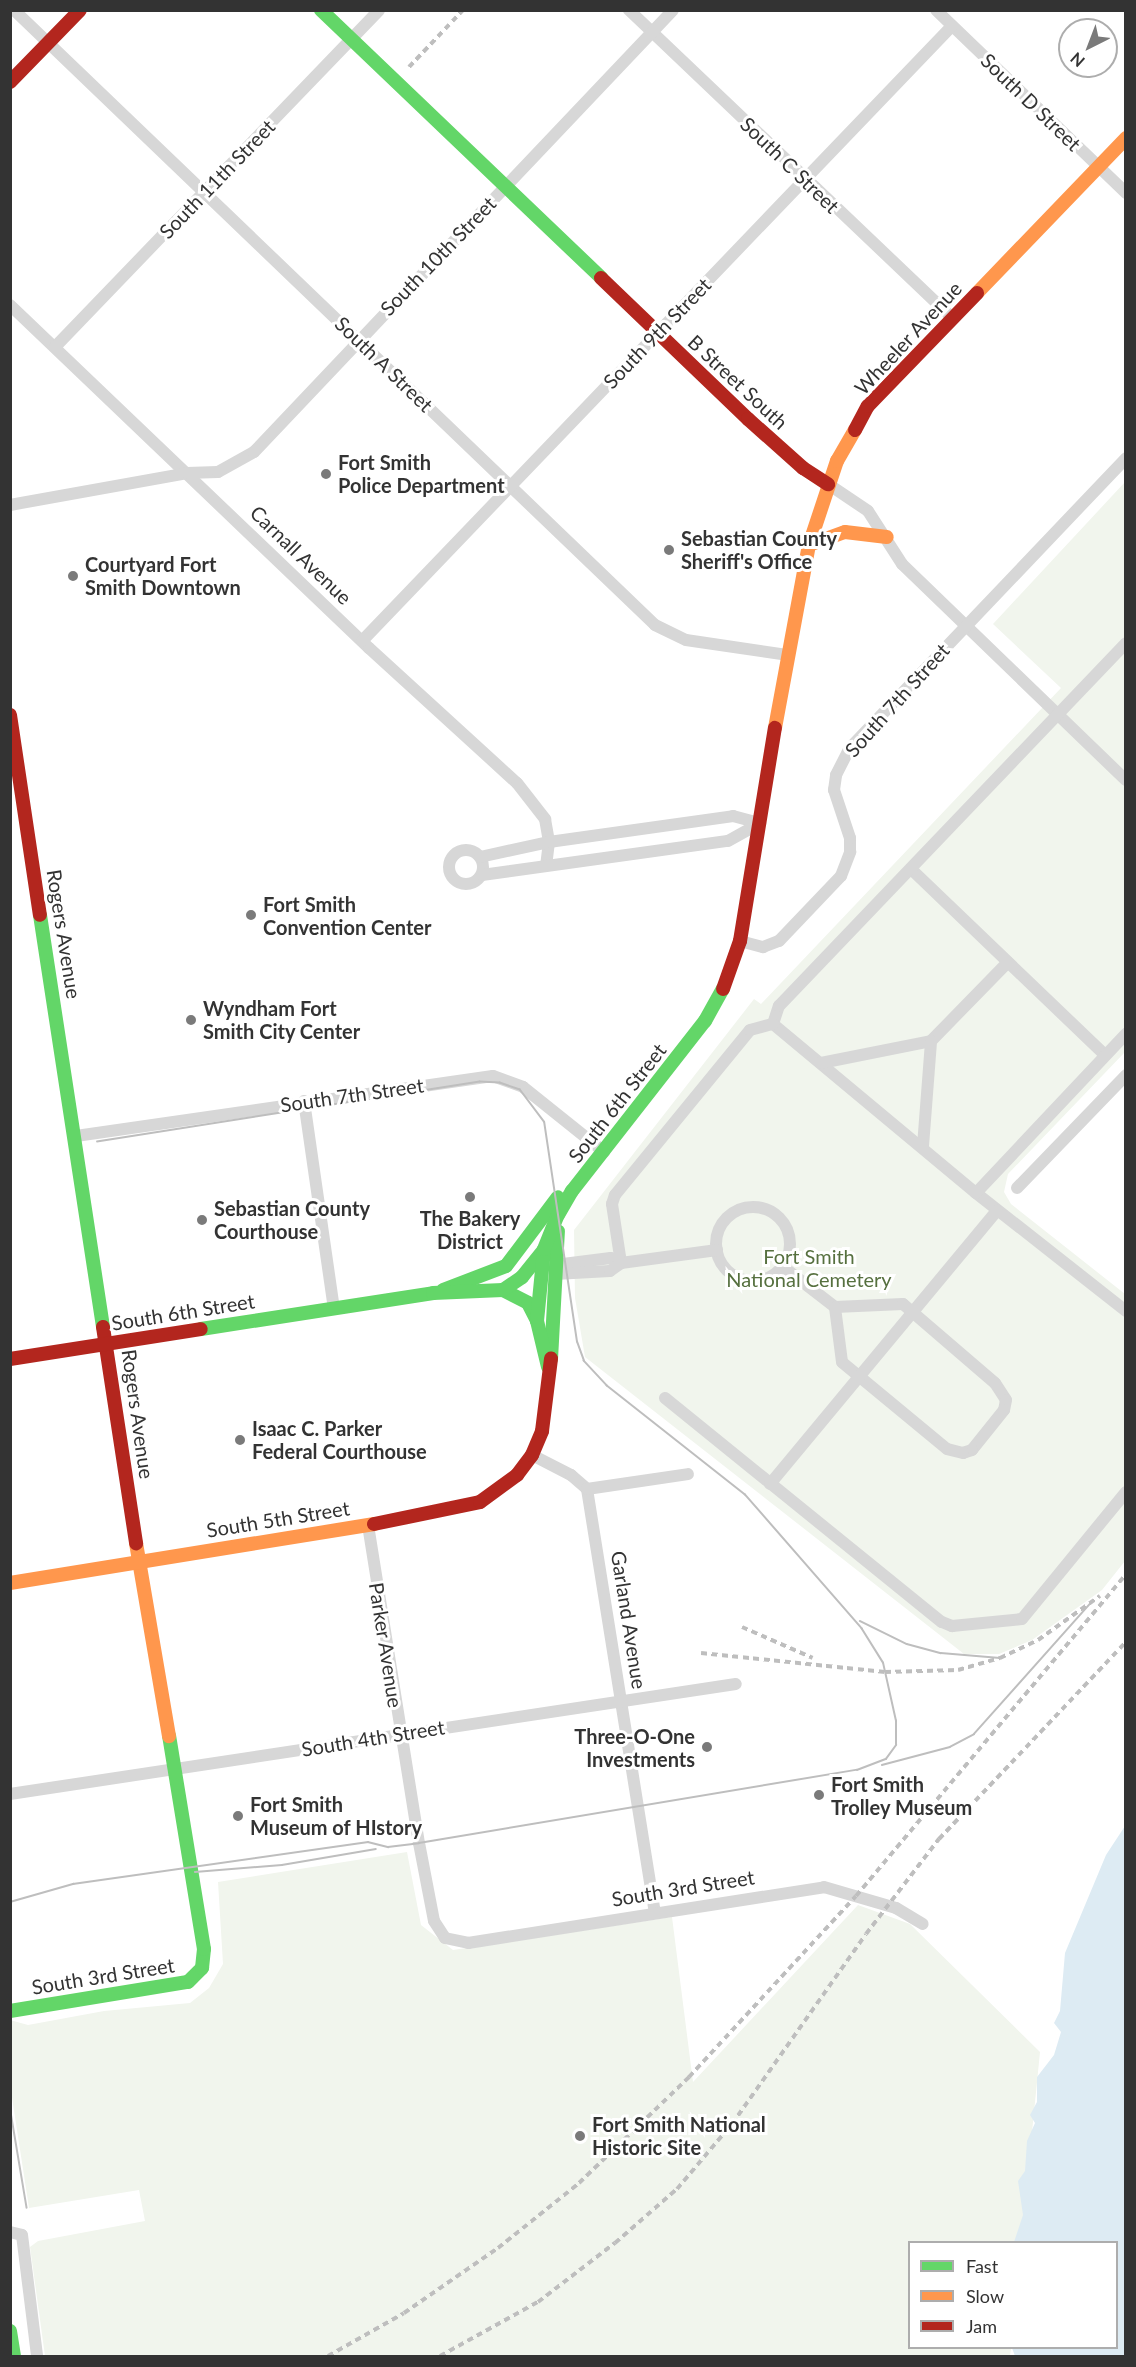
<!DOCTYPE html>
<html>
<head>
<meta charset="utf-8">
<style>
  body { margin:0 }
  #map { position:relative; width:1136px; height:2367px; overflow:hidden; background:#fff; font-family:Lato,sans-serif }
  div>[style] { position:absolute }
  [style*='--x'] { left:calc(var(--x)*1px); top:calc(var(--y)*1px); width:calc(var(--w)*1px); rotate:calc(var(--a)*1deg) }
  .green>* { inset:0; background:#f1f5ed }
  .water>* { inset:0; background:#ddebf3 }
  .street>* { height:12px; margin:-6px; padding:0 6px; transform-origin:6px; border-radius:6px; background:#d7d7d7 }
  .street>.ring { margin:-6px; padding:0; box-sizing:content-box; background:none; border:12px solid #d7d7d7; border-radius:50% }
  .fast>* { height:14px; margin:-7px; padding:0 7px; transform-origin:7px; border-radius:7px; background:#63d668 }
  .slow>* { height:14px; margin:-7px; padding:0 7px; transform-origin:7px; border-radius:7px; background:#ff974d }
  .jam>* { height:14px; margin:-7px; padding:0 7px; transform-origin:7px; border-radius:7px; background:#b3261e }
  .tram>* { height:1.5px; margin:-0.75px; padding:0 0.75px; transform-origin:0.75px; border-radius:0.75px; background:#bebebe }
  .rail>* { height:4px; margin-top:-2px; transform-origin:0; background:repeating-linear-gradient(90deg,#bebebe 0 6px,transparent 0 10.5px) }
  .dots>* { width:16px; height:16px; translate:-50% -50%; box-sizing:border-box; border:3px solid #fff; border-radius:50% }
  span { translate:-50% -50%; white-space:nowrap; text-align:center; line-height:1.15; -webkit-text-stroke:6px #fff; paint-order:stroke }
  .street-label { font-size:20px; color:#333 }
  .poi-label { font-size:20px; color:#333; font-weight:700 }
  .left { translate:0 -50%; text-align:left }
  .right { translate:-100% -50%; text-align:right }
  .park-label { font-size:20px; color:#56703f }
  .frame { position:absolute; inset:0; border:12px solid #333; pointer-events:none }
  .legend { position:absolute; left:908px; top:2241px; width:210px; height:108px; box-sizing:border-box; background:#fff; border:2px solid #adadad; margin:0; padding:8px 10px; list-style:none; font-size:18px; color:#333 }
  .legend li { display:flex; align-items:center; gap:12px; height:30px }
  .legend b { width:30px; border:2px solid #adadad }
  .north { position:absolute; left:1058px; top:18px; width:60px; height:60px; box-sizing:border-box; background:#fff; border:2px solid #adadad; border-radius:50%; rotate:222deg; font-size:16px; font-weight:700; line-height:24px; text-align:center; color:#333 }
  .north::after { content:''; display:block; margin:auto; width:21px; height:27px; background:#7a7a7a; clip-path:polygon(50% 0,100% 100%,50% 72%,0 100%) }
</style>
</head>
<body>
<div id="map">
  <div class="green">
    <div style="clip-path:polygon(1125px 482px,1125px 1052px,1008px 1174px,1004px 1192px,1011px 1204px,1125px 1294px,1125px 1561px,1102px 1590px,1032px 1640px,999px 1654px,964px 1654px,585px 1357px,575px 1298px,574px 1230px,754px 999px,761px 1004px,1061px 688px,993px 624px)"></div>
    <div style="clip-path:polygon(407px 1852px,421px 1925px,453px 1950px,672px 1917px,693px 2082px,858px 1905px,910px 1924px,1040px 2052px,1021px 2242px,910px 2242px,910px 2348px,1011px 2348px,1010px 2356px,45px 2356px,30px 2247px,38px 2241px,145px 2221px,139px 2190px,29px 2208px,11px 2091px,10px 2020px,28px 2025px,104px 2011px,190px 2003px,209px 1988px,223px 1964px,218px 1882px)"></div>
  </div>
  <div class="water">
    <div style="clip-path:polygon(1125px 1826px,1125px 2356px,1015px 2356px,1012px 2348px,1116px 2348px,1116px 2242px,1014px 2242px,1023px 2215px,1018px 2181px,1025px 2171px,1027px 2141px,1035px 2123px,1030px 2115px,1037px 2102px,1037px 2077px,1054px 2055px,1061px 2032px,1054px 2023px,1060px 2011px,1065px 1953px,1106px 1855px)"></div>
  </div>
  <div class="street">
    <div style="--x:14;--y:10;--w:888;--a:43.81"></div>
    <div style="--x:655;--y:625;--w:34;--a:26"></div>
    <div style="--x:686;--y:640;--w:102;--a:8.4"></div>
    <div style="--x:629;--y:10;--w:446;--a:43.6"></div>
    <div style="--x:936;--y:10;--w:264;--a:43.9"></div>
    <div style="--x:10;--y:305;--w:497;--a:43.7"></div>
    <div style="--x:369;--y:648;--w:200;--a:42.4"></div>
    <div style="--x:517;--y:783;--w:46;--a:52.1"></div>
    <div style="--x:545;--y:819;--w:23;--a:80"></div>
    <div style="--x:549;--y:842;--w:24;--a:97"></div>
    <div style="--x:55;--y:347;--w:467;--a:-46.1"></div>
    <div style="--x:828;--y:484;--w:48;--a:34"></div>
    <div style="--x:868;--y:511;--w:63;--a:57.3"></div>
    <div style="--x:902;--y:564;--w:311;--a:44"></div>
    <div style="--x:10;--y:505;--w:180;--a:-10.2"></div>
    <div style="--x:187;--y:473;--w:31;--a:-2"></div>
    <div style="--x:218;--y:472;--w:41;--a:-29.1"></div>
    <div style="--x:254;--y:452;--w:609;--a:-46.53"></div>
    <div style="--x:362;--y:641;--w:852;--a:-46.19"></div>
    <div class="ring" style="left:449px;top:850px;width:22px;height:22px"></div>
    <div style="--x:480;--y:857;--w:71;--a:-12.3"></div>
    <div style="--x:549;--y:842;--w:186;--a:-8"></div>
    <div style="--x:733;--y:816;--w:28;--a:15"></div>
    <div style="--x:911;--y:869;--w:269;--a:43.8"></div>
    <div style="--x:482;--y:875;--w:248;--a:-7.9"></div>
    <div style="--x:728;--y:841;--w:37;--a:-29"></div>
    <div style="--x:740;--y:941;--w:24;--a:15"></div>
    <div style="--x:763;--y:947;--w:17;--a:-21"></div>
    <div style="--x:779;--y:941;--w:90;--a:-46.4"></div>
    <div style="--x:841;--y:876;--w:26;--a:-69"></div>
    <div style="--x:850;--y:852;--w:14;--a:-90"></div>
    <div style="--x:850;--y:838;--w:51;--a:-108.4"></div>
    <div style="--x:834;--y:790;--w:15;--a:-82"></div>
    <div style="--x:836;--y:775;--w:30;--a:-63"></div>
    <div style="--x:850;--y:748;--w:400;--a:-46.4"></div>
    <div style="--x:773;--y:1024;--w:19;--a:-72"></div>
    <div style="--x:779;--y:1006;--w:502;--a:-46.29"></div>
    <div style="--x:773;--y:1024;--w:264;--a:39.8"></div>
    <div style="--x:976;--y:1193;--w:191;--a:38.2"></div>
    <div style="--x:821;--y:1063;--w:112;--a:-11.3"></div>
    <div style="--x:931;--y:1041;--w:110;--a:-45.7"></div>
    <div style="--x:304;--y:1101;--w:209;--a:81.8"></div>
    <div style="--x:76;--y:1136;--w:421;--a:-8.2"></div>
    <div style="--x:493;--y:1076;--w:32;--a:20"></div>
    <div style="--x:523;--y:1087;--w:104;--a:38.7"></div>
    <div style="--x:923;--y:1146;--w:105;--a:-85.6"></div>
    <div style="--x:1017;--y:1188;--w:157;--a:-46"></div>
    <div style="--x:976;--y:1193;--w:219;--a:-46.7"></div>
    <div class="ring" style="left:716px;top:1207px;width:62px;height:62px"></div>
    <div style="--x:621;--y:1263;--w:60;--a:-98.7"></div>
    <div style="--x:612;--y:1204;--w:9;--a:-72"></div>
    <div style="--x:615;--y:1195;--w:213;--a:-50.7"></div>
    <div style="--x:750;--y:1030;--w:24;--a:-15"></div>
    <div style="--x:555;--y:1265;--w:56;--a:-7.1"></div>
    <div style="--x:611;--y:1258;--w:11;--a:27"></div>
    <div style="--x:621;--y:1263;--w:97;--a:-7.7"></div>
    <div style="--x:782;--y:1266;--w:67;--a:37.7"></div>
    <div style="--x:835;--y:1307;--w:68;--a:-2.5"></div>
    <div style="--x:903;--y:1304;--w:121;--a:40.7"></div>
    <div style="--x:995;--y:1383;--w:20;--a:57"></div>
    <div style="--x:1006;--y:1400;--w:10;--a:101"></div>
    <div style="--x:1004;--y:1410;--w:51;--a:128.7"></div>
    <div style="--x:972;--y:1450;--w:9;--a:162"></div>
    <div style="--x:963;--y:1453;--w:16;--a:-166"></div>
    <div style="--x:947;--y:1449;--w:136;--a:-140.4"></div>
    <div style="--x:842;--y:1362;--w:55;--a:-97.3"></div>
    <div style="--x:555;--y:1274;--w:55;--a:-3.1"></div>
    <div style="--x:610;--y:1271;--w:14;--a:-36"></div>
    <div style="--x:665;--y:1398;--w:356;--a:39"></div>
    <div style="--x:942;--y:1622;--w:11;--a:22"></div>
    <div style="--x:952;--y:1626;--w:70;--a:-5.7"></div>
    <div style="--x:1022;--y:1619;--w:164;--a:-50.7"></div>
    <div style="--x:532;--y:1455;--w:44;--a:27.1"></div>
    <div style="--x:571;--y:1475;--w:21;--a:41"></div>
    <div style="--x:587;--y:1489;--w:428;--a:80.9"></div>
    <div style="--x:770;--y:1484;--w:355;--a:-50.3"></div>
    <div style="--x:587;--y:1489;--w:102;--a:-8.4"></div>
    <div style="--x:368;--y:1525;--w:322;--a:80.9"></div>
    <div style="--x:419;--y:1843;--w:79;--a:79.1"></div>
    <div style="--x:434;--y:1921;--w:20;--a:57"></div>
    <div style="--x:445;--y:1938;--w:24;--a:12"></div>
    <div style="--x:468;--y:1943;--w:360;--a:-8.9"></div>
    <div style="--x:824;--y:1887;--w:75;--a:16.3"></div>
    <div style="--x:896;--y:1908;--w:31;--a:31"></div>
    <div style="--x:10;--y:1794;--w:734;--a:-8.62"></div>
    <div style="--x:10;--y:2232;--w:12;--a:14"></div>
    <div style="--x:22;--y:2235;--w:122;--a:82.9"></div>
  </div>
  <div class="fast">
    <div style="--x:321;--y:10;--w:388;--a:43.7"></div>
    <div style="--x:40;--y:915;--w:417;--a:81.3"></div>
    <div style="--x:443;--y:1290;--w:67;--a:-20.9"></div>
    <div style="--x:506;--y:1266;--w:86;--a:-53"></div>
    <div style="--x:503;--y:1290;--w:28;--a:27"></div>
    <div style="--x:528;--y:1303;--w:20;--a:63"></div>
    <div style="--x:201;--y:1329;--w:235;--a:-8.8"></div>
    <div style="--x:433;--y:1293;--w:70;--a:-2.5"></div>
    <div style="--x:503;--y:1290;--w:23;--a:-34"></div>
    <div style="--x:522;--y:1277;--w:36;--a:-51"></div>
    <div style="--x:551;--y:1359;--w:128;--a:-86.9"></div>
    <div style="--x:548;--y:1367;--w:47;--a:-103.4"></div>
    <div style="--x:537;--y:1321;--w:72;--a:-84.4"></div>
    <div style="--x:544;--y:1249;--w:37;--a:-68"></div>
    <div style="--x:558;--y:1215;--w:28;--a:-60"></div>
    <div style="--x:572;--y:1191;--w:216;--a:-52"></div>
    <div style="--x:705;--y:1021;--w:37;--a:-61"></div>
    <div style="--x:10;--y:2011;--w:180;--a:-9.3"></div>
    <div style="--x:188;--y:1982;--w:20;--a:-45"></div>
    <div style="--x:202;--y:1968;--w:19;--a:-84"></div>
    <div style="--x:204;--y:1949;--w:216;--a:-99.3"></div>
    <div style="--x:10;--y:2331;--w:25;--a:81"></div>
  </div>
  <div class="slow">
    <div style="--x:977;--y:293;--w:215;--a:-46.1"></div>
    <div style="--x:809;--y:545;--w:38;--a:-20"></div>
    <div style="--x:845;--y:532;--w:42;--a:6.8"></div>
    <div style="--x:775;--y:728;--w:186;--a:-79.5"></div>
    <div style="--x:809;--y:545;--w:89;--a:-71.6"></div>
    <div style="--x:837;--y:461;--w:36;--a:-60"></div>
    <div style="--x:136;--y:1543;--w:196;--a:80.3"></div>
    <div style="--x:10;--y:1583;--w:369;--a:-9.2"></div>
  </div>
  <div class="jam">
    <div style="--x:10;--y:82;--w:100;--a:-45.8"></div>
    <div style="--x:601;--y:278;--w:204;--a:43.8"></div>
    <div style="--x:748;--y:419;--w:74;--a:41.7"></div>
    <div style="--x:803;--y:468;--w:30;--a:33"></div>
    <div style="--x:855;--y:430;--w:27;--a:-62"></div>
    <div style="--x:868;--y:406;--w:157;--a:-46"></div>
    <div style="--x:10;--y:715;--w:202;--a:81.5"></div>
    <div style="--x:723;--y:989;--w:51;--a:-70.5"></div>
    <div style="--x:740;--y:941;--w:216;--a:-80.7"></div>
    <div style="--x:103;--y:1327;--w:219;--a:81.3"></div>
    <div style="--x:10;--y:1359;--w:193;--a:-8.9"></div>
    <div style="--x:374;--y:1524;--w:108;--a:-11.7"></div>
    <div style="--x:480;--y:1502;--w:46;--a:-36.1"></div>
    <div style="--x:517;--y:1475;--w:25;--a:-53"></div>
    <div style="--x:532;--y:1455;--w:26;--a:-67"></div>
    <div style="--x:542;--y:1431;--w:73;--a:-82.9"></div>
  </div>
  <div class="tram">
    <div style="--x:860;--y:1621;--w:52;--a:26.1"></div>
    <div style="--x:907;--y:1644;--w:35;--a:15"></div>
    <div style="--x:941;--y:1653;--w:59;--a:4.8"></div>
    <div style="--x:882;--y:1765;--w:70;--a:-14.8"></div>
    <div style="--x:950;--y:1747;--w:27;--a:-28"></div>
    <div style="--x:974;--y:1734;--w:174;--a:-48.3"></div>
    <div style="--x:195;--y:1872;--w:87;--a:-4.6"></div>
    <div style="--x:282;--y:1865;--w:95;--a:-9.7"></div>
    <div style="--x:10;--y:1902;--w:66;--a:-15.9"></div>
    <div style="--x:73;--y:1884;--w:298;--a:-8.1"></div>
    <div style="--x:368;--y:1842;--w:21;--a:14"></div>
    <div style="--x:388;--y:1847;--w:31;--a:-7"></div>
    <div style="--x:419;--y:1843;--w:444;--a:-9.5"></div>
    <div style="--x:857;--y:1770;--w:31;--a:-21"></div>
    <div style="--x:886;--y:1759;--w:17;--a:-54"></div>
    <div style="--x:896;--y:1745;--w:24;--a:-90"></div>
    <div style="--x:896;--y:1721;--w:59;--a:-102.6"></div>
    <div style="--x:883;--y:1663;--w:40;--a:-122"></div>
    <div style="--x:862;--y:1629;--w:178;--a:-131.1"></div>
    <div style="--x:745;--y:1495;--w:176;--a:-141.7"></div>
    <div style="--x:607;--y:1386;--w:34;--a:-133"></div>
    <div style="--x:584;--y:1361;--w:20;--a:-110"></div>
    <div style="--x:577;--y:1342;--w:222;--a:-98.5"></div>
    <div style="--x:544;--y:1122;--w:40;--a:-127"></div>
    <div style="--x:520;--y:1090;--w:21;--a:-161"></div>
    <div style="--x:500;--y:1083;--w:20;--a:-177"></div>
    <div style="--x:480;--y:1082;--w:387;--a:171.1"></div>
    <div style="--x:10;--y:2106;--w:103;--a:80.5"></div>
  </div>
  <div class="rail">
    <div style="--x:409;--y:67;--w:79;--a:-46.5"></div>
    <div style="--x:742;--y:1627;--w:77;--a:23.6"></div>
    <div style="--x:701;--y:1653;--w:185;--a:5.9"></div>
    <div style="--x:885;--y:1672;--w:73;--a:-1.6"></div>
    <div style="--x:958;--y:1670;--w:44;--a:-15.9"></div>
    <div style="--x:1000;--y:1658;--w:42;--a:-25.3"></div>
    <div style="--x:1038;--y:1640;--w:76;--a:-35.4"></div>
    <div style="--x:328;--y:2356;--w:87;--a:-29.5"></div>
    <div style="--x:404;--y:2313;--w:114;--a:-34.7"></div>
    <div style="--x:498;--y:2248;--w:104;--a:-38.7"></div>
    <div style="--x:579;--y:2183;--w:153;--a:-43.9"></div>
    <div style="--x:689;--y:2077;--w:246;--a:-47.3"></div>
    <div style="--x:856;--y:1896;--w:420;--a:-50"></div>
    <div style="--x:440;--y:2356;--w:112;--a:-28.9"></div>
    <div style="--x:538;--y:2302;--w:97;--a:-37.5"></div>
    <div style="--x:615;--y:2243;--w:82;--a:-41.1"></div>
    <div style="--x:677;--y:2189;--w:85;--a:-49.8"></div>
    <div style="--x:732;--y:2124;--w:232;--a:-54.8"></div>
    <div style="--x:866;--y:1934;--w:120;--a:-52.5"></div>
    <div style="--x:939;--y:1839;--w:272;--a:-46.5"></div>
  </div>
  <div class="dots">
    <div style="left:326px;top:474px;background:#7a7a7a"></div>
    <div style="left:669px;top:550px;background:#7a7a7a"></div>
    <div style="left:73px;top:576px;background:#7a7a7a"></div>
    <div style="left:251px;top:915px;background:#7a7a7a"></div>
    <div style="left:191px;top:1020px;background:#7a7a7a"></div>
    <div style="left:470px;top:1197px;background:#7a7a7a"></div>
    <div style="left:202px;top:1220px;background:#7a7a7a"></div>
    <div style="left:240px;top:1440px;background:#7a7a7a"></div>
    <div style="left:707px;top:1747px;background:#7a7a7a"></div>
    <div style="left:819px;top:1795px;background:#7a7a7a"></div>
    <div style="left:238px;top:1816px;background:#7a7a7a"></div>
    <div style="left:580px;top:2136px;background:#7a7a7a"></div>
  </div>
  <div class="street-label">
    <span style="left:1031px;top:102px;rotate:44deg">South D Street</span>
    <span style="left:790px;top:165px;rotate:44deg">South C Street</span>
    <span style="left:217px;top:179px;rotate:-46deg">South 11th Street</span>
    <span style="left:438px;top:256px;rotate:-46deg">South 10th Street</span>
    <span style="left:657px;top:333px;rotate:-46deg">South 9th Street</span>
    <span style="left:908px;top:338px;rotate:-47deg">Wheeler Avenue</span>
    <span style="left:384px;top:364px;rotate:44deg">South A Street</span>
    <span style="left:738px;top:382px;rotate:43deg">B Street South</span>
    <span style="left:301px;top:555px;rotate:44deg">Carnall Avenue</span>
    <span style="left:897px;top:700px;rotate:-48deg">South 7th Street</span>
    <span style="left:64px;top:934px;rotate:81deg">Rogers Avenue</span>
    <span style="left:352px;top:1095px;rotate:-8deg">South 7th Street</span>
    <span style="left:617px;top:1103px;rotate:-52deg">South 6th Street</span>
    <span style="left:183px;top:1312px;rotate:-9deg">South 6th Street</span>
    <span style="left:138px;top:1414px;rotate:82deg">Rogers Avenue</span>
    <span style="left:278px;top:1519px;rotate:-9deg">South 5th Street</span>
    <span style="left:629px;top:1620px;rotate:81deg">Garland Avenue</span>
    <span style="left:386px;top:1645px;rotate:81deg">Parker Avenue</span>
    <span style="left:373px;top:1738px;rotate:-9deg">South 4th Street</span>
    <span style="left:683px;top:1888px;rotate:-9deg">South 3rd Street</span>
    <span style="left:103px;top:1976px;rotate:-9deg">South 3rd Street</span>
  </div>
  <div class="poi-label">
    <span class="left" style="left:338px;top:474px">Fort Smith<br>Police Department</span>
    <span class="left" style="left:681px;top:550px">Sebastian County<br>Sheriff's Office</span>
    <span class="left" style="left:85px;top:576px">Courtyard Fort<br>Smith Downtown</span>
    <span class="left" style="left:263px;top:916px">Fort Smith<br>Convention Center</span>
    <span class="left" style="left:203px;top:1020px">Wyndham Fort<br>Smith City Center</span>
    <span class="left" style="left:214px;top:1220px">Sebastian County<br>Courthouse</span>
    <span style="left:470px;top:1230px">The Bakery<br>District</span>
    <span class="left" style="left:252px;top:1440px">Isaac C. Parker<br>Federal Courthouse</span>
    <span class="right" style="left:695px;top:1748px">Three-O-One<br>Investments</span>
    <span class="left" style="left:831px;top:1796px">Fort Smith<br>Trolley Museum</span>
    <span class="left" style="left:250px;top:1816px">Fort Smith<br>Museum of HIstory</span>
    <span class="left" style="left:592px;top:2136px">Fort Smith National<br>Historic Site</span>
  </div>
  <div class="park-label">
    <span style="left:809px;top:1268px">Fort Smith<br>National Cemetery</span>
  </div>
  <div class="frame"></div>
  <ul class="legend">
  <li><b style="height:8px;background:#63d668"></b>Fast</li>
  <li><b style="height:8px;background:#ff974d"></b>Slow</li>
  <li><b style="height:8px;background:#b3261e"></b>Jam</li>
  </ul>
  <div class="north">N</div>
</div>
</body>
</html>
